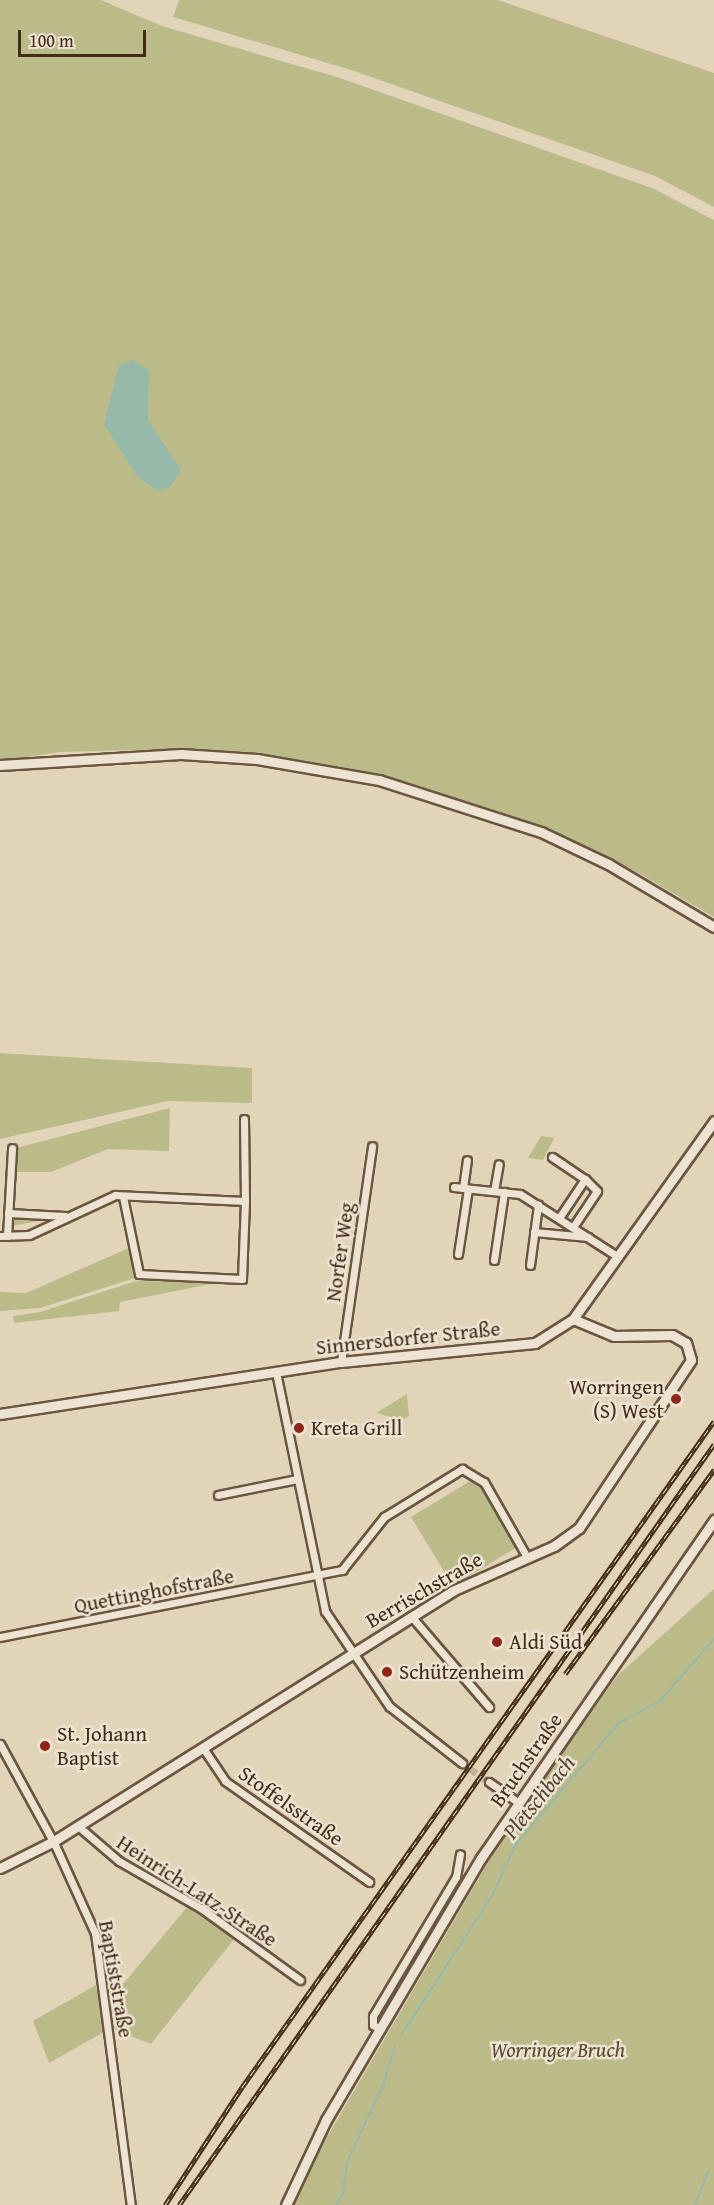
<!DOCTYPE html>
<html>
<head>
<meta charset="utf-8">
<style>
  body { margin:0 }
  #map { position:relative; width:714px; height:2205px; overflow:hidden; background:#e2d4b9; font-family:"Gentium Book Plus",serif }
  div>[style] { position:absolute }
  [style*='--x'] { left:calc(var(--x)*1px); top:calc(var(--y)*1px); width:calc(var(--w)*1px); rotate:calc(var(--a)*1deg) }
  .green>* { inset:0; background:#bbbb8a }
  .water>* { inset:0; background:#96b9a9 }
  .stream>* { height:2px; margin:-1px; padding:0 1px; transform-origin:1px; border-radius:1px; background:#96b9a9 }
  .street-tunnel>* { height:7px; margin-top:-3.5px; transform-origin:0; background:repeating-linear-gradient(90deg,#c2b298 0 7px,transparent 0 10.5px) }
  .roads { filter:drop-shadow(2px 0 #6c553f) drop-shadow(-2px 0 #6c553f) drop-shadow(0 2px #6c553f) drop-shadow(0 -2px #6c553f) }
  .street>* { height:7px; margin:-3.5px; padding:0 3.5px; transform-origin:3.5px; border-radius:3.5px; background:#ece3d2 }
  .secondary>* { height:9px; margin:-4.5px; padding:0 4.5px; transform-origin:4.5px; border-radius:4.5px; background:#ece3d2 }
  .rail>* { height:4.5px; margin-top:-2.25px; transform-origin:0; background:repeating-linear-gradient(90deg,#ece3d2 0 7px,#442b16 0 14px); box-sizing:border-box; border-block:2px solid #442b16 }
  .dots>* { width:16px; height:16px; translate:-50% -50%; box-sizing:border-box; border:3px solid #ece3d2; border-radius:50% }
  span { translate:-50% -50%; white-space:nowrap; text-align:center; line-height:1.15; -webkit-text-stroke:5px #ece3d2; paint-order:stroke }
  .street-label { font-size:21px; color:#442b16 }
  .poi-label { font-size:21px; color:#442b16 }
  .right { translate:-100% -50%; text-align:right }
  .left { translate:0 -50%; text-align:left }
  .park-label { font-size:21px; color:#5c482d; font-style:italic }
  .water-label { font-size:22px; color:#544733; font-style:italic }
  .scale { position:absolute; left:18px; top:30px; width:128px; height:27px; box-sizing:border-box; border:3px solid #442b16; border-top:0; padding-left:8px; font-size:18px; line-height:21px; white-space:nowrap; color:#442b16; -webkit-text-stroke:4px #ece3d2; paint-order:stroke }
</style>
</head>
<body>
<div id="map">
  <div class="green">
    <div style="clip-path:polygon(0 0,101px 0,162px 26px,340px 78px,652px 188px,714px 220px,714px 917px,635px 871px,534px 824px,379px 774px,250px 752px,175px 749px,60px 752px,0 761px)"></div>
    <div style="clip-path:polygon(179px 0,498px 0,714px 73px,714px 207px,655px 176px,351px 70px,173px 17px)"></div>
    <div style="clip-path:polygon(0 1053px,252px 1068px,252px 1103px,168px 1101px,0 1139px)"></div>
    <div style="clip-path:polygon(170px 1108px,169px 1151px,108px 1149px,51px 1172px,15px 1172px,16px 1148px)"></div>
    <div style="clip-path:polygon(541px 1136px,554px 1138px,543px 1160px,528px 1158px)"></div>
    <div style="clip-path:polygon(16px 1217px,42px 1218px,43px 1220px,12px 1226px)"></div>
    <div style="clip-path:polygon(129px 1248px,134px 1278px,129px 1280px,40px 1308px,0 1311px,0 1292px,26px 1293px)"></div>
    <div style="clip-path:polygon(136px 1281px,216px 1283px,120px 1302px,119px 1311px,14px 1323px,13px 1316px,0 1318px,40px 1312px)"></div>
    <div style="clip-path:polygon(407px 1394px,409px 1416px,402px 1420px,376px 1413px)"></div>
    <div style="clip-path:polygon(475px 1478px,517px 1547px,453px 1586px,411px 1517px)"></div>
    <div style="clip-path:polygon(714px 1589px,714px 2205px,294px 2205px,320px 2149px,524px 1801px,619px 1674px)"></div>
    <div style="clip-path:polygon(187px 1907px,234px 1939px,151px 2044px,115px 2030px,110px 2000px)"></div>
    <div style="clip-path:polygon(96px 1985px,104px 2032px,49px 2063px,33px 2021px)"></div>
  </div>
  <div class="water">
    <div style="clip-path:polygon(132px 360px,149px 370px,148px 420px,181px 470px,169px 488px,158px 490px,138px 478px,104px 424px,119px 365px)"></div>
  </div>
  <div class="stream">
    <div style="--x:402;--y:2034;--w:165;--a:-56.9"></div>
    <div style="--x:492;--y:1896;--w:57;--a:-65.2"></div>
    <div style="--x:516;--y:1844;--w:159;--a:-49.6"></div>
    <div style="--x:619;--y:1723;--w:47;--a:-28.2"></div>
    <div style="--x:660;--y:1701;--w:82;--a:-48.9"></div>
    <div style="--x:336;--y:2205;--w:13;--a:-58"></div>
    <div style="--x:343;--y:2194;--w:32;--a:-83"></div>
    <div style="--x:347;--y:2162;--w:82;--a:-64.7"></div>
    <div style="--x:382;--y:2088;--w:43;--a:-72.4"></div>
    <div style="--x:695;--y:2205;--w:36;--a:-69"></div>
  </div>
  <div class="street-tunnel">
    <div style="--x:462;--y:1763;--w:33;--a:35"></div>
  </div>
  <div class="roads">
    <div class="street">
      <div style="--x:244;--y:1119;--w:82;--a:89.3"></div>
      <div style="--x:552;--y:1157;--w:40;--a:34"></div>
      <div style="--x:454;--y:1187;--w:66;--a:6.1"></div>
      <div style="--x:520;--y:1194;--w:115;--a:32.6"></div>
      <div style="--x:463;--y:1188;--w:28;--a:-82"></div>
      <div style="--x:494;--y:1191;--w:27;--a:-80"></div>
      <div style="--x:8;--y:1213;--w:57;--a:3"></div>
      <div style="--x:559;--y:1218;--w:47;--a:-56.3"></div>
      <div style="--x:585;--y:1179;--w:17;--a:45"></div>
      <div style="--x:597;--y:1191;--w:43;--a:123.7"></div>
      <div style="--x:534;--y:1232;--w:54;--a:5.3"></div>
      <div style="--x:0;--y:1236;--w:29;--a:-2"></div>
      <div style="--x:29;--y:1235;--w:95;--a:-24.9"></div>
      <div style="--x:115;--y:1195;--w:130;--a:2.6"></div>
      <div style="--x:245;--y:1201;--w:78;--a:92.2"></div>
      <div style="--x:242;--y:1279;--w:103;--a:-177.2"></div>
      <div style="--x:139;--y:1274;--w:79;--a:-101.7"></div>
      <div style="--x:7;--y:1236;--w:88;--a:-86.7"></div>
      <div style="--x:458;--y:1254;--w:66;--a:-81.3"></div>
      <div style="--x:494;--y:1260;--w:69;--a:-81.6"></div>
      <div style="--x:530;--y:1265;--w:61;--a:-82.4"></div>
      <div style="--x:341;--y:1362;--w:218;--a:-81.8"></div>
      <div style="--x:276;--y:1372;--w:244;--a:78.4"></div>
      <div style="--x:325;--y:1611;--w:115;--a:56"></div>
      <div style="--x:389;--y:1706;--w:93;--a:38"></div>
      <div style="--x:218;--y:1495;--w:81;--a:-11.4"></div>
      <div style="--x:411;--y:1616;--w:120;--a:49.4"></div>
      <div style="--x:0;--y:1637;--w:349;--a:-11.1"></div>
      <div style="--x:342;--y:1570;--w:68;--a:-51.6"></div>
      <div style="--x:384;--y:1517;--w:92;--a:-31.6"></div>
      <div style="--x:462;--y:1469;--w:26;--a:31"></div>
      <div style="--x:484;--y:1482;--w:86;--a:60.2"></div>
      <div style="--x:0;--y:1744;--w:115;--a:61.4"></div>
      <div style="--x:55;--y:1845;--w:97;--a:65.6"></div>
      <div style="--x:95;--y:1933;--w:274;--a:82.5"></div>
      <div style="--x:203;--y:1748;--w:40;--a:56"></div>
      <div style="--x:225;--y:1781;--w:176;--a:35"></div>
      <div style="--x:489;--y:1782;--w:35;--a:35"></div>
      <div style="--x:78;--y:1826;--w:54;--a:40.5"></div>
      <div style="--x:119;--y:1861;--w:96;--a:30"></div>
      <div style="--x:202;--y:1909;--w:121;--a:35.9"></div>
      <div style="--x:380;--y:2029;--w:8;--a:-150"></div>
      <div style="--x:373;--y:2025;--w:9;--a:-90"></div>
      <div style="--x:373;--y:2016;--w:162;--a:-59.2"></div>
      <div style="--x:456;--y:1877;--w:23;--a:-80"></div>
    </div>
    <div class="secondary">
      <div style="--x:0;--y:765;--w:181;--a:-3.5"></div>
      <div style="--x:181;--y:754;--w:76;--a:3.8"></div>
      <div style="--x:257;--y:759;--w:124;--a:9.8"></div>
      <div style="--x:379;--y:780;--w:170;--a:17.8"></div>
      <div style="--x:541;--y:832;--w:74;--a:25.5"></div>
      <div style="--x:608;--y:864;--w:123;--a:30.7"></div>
      <div style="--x:0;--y:1414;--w:345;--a:-8.7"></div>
      <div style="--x:341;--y:1362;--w:195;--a:-5.6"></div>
      <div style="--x:535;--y:1343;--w:45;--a:-32.3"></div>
      <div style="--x:573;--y:1319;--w:243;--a:-54.5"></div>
      <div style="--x:0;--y:1868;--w:60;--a:-26.6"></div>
      <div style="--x:54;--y:1841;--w:470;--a:-32.1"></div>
      <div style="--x:452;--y:1591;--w:111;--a:-23.8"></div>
      <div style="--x:554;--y:1546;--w:31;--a:-36"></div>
      <div style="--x:579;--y:1528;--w:202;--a:-56.3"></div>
      <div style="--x:691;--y:1360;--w:18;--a:-106"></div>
      <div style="--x:686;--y:1343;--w:16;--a:-150"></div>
      <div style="--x:672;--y:1335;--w:58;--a:179"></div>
      <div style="--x:614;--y:1336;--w:44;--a:-157.5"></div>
      <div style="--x:286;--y:2205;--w:94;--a:-64.8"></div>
      <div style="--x:326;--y:2120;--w:304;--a:-59.4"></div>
      <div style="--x:481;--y:1858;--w:411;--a:-55.4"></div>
    </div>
  </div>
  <div class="rail">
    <div style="--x:565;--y:1674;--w:253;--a:-53.9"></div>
    <div style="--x:165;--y:2205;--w:141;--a:-56.9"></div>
    <div style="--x:242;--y:2087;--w:816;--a:-54.67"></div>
    <div style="--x:179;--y:2205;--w:930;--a:-54.89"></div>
  </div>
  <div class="dots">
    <div style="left:676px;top:1399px;background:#8f2418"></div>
    <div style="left:299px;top:1428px;background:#8f2418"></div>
    <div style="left:497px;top:1642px;background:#8f2418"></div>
    <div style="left:387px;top:1672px;background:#8f2418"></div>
    <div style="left:45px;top:1746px;background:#8f2418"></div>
  </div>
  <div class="street-label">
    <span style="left:340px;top:1252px;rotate:-82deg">Norfer Weg</span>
    <span style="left:408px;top:1338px;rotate:-6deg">Sinnersdorfer Straße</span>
    <span style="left:424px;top:1590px;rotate:-30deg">Berrischstraße</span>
    <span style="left:154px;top:1591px;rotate:-11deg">Quettinghofstraße</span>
    <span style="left:526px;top:1760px;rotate:-55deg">Bruchstraße</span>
    <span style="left:291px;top:1806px;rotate:35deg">Stoffelsstraße</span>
    <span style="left:197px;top:1891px;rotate:33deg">Heinrich-Latz-Straße</span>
    <span style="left:116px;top:1979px;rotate:80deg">Baptiststraße</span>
  </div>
  <div class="poi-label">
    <span class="right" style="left:664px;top:1399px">Worringen<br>(S) West</span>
    <span class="left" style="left:311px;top:1428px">Kreta Grill</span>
    <span class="left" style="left:509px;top:1642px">Aldi Süd</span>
    <span class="left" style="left:399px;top:1672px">Schützenheim</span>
    <span class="left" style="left:57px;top:1746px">St. Johann<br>Baptist</span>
  </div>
  <div class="park-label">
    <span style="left:558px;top:2050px">Worringer Bruch</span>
  </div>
  <div class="water-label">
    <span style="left:539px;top:1797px;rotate:-51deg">Pletschbach</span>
  </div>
  <div class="scale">100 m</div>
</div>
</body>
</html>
